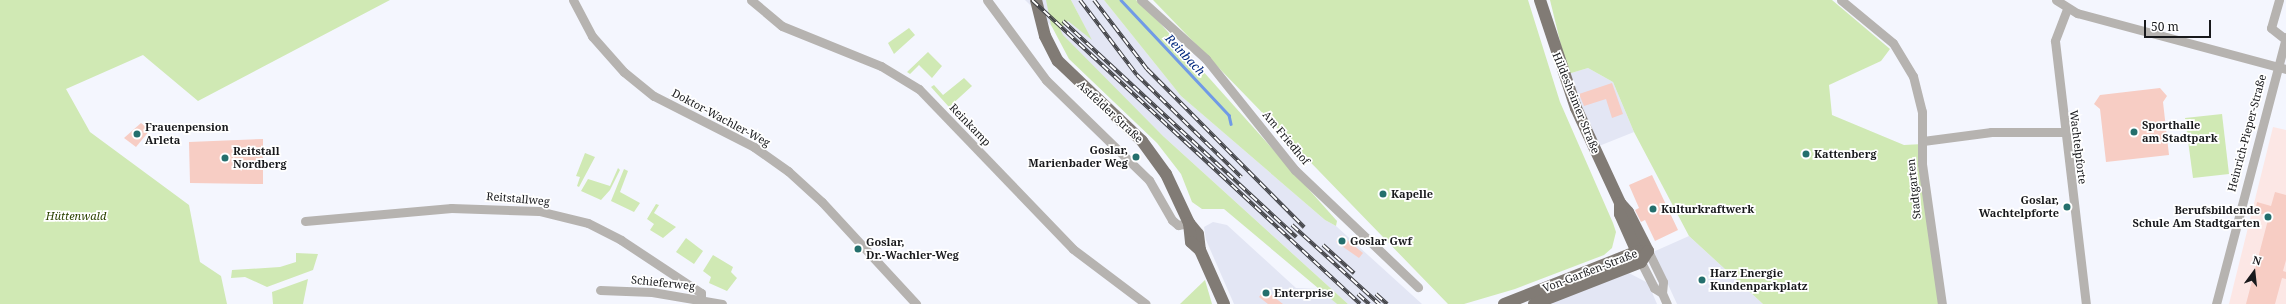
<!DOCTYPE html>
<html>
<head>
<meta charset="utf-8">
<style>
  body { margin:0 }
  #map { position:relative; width:2286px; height:304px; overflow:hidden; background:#f4f6fe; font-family:"Noto Serif",serif }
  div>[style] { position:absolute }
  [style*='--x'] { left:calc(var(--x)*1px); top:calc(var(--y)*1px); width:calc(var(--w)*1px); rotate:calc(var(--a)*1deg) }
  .built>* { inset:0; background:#e3e6f4 }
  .education>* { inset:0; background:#fce7e5 }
  .green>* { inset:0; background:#d0e9b4 }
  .stream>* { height:2.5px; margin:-1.25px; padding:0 1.25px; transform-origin:1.25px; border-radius:1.25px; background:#709ae6 }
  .building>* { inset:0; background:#f7cdc4 }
  .minor>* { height:9px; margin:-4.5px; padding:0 4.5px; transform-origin:4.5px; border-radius:4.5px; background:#b6b3b0 }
  .major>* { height:12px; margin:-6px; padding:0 6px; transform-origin:6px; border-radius:6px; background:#817b75 }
  .rail>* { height:4px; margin-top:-2px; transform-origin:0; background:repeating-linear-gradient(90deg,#fff 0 8px,#424347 0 16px); box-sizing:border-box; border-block:1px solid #424347 }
  .dots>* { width:11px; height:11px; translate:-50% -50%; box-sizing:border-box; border:2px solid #fff; border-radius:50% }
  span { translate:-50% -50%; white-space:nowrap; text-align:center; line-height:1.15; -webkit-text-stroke:3.5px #fff; paint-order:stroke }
  .street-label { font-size:11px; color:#18191c }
  .poi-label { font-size:11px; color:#18191c; font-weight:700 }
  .left { translate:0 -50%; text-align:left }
  .right { translate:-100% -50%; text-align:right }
  .park-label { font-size:11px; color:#2c4302; font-style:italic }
  .water-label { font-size:12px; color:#00287f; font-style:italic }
  .north { position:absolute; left:2234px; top:252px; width:40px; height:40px; -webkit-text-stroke:3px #fff; paint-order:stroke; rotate:15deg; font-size:11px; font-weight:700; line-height:16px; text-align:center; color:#18191c }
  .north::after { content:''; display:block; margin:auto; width:14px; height:18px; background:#18191c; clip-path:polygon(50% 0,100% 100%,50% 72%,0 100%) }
  .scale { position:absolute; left:2144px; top:20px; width:67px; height:18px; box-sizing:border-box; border:2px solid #18191c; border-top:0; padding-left:5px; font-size:12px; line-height:14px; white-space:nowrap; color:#18191c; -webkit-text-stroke:3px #fff; paint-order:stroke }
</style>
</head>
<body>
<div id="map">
  <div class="built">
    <div style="clip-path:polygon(1025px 0,1046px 0,1091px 39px,1071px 0,1104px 0,1181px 96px,1325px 220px,1336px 226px,1422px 304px,1348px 304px,1163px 136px)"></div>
    <div style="clip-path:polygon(1588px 68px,1613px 82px,1634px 132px,1599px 146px,1568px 74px)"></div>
    <div style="clip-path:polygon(1213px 222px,1227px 225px,1296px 288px,1321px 289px,1337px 304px,1234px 304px,1206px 240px,1204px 227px)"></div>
    <div style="clip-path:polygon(1689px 236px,1763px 304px,1677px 304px,1653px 252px)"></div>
    <div style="clip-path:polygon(1627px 272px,1648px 283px,1657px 304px,1543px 304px)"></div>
  </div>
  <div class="education">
    <div style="clip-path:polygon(2273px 127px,2286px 130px,2286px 304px,2229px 304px)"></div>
  </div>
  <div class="green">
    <div style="clip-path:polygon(0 0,390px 0,198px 101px,143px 55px,66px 89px,90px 132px,189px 205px,200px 262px,221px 276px,227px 304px,0 304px)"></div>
    <div style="clip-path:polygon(1046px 0,1071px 0,1092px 40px,1068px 21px,1060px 29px,1063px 35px,1163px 136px,1348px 304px,1337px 304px,1224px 209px,1202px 209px,1192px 202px,1181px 174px,1157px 143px,1069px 59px,1051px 25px)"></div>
    <div style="clip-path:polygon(1104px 0,1136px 0,1150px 12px,1337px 221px,1336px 226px,1325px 220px,1181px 96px)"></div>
    <div style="clip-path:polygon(1153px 0,1528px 0,1560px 102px,1613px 223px,1616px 232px,1612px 248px,1604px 255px,1515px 289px,1464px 304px,1448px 304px)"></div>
    <div style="clip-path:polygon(1550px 0,1832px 0,1890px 49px,1881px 61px,1829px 85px,1832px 115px,1904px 145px,1923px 144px,1941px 304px,1763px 304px,1689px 236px,1634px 132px,1613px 82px,1588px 68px,1568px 74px)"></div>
    <div style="clip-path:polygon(909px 28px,915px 35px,894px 54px,888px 43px)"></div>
    <div style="clip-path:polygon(928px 52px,942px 66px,932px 78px,919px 65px,910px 74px,907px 72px)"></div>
    <div style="clip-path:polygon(964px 78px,972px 86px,949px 107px,931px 87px,934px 85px,943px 95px)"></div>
    <div style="clip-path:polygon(2222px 114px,2229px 174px,2193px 178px,2185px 118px)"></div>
    <div style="clip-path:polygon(585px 153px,595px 157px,579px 187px,577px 186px,580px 177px,576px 176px)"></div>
    <div style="clip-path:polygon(618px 168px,620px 170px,610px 190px,601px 200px,581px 191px,588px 179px,610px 186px)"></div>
    <div style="clip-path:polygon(624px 169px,628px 171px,620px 192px,640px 203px,634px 212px,611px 201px)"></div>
    <div style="clip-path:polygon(656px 204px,659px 205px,654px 213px,676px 227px,663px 238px,650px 230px,654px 224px,647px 219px)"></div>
    <div style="clip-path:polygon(686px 238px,703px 251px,694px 264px,676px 252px)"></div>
    <div style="clip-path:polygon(296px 253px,318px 254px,313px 270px,267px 287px,245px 277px,231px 278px,232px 270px,280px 267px,296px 262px)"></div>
    <div style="clip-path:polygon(713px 255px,733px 267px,731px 272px,737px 278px,727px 291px,709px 283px,711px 277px,703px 271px)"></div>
    <div style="clip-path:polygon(308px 279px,303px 304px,273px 304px,272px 292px)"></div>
    <div style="clip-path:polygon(1205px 280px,1212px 304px,1180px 304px)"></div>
  </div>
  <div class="stream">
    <div style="--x:1121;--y:0;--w:158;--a:46.8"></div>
    <div style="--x:1229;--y:115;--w:9;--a:77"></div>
  </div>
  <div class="building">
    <div style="clip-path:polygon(1612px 83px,1623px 114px,1612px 118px,1606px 99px,1584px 106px,1579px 94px)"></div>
    <div style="clip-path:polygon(2160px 88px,2167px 96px,2163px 102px,2169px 155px,2106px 162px,2100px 109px,2094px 104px,2100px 95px)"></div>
    <div style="clip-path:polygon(141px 123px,150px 130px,136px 147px,124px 138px)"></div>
    <div style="clip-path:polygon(263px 139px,263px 184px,190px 183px,189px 142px)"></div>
    <div style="clip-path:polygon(1652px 175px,1678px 230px,1655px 241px,1645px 220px,1641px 222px,1635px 210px,1639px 208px,1629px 185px)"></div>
    <div style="clip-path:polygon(2275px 192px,2286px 195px,2286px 260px,2283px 271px,2286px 272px,2286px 279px,2282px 278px,2275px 304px,2246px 304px,2269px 216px,2255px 212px,2257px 202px,2271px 206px)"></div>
    <div style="clip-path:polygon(1341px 235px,1363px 253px,1359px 258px,1336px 242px)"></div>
    <div style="clip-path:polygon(1265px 289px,1274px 297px,1283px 304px,1268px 304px,1259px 297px)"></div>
  </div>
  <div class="minor">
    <div style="--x:573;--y:0;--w:41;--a:62.2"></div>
    <div style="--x:592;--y:36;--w:48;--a:48.4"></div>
    <div style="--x:624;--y:72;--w:38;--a:39"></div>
    <div style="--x:654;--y:96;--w:112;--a:27"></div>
    <div style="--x:754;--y:147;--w:42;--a:35.2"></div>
    <div style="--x:788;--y:171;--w:46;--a:42.4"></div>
    <div style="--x:822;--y:202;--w:139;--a:47.3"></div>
    <div style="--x:751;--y:0;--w:40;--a:40"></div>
    <div style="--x:782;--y:26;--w:107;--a:22"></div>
    <div style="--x:881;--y:66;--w:44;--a:31.2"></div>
    <div style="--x:919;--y:89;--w:222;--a:46.1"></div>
    <div style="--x:1073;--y:249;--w:91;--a:37"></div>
    <div style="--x:987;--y:0;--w:99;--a:53.6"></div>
    <div style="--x:1046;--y:80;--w:144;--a:44.2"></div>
    <div style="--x:1149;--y:180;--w:46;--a:60.1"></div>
    <div style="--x:1172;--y:220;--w:8;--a:40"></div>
    <div style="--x:1178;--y:225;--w:11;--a:-10"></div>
    <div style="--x:1141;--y:0;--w:88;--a:42.2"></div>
    <div style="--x:1206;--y:59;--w:142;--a:51.3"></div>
    <div style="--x:1295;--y:170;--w:170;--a:43.6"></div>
    <div style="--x:1841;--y:0;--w:67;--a:39.6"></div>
    <div style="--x:1893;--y:43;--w:39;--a:59"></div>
    <div style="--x:1913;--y:76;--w:37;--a:76"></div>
    <div style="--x:1922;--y:112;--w:52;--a:90"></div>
    <div style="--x:1922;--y:164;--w:141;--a:81.9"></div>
    <div style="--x:2056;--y:0;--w:25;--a:32"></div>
    <div style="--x:2077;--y:13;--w:216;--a:15"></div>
    <div style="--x:2279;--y:0;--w:29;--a:106"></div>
    <div style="--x:2271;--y:28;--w:18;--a:38"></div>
    <div style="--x:2067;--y:9;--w:34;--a:111"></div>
    <div style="--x:2055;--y:41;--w:265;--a:83.3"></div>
    <div style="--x:1923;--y:141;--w:69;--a:-7.5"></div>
    <div style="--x:1991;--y:132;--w:73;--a:0"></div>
    <div style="--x:305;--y:221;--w:147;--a:-5.1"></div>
    <div style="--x:451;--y:208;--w:88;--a:2"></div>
    <div style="--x:539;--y:211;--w:50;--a:13.8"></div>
    <div style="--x:588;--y:223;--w:37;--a:27"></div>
    <div style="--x:621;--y:240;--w:96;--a:33.5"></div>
    <div style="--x:701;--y:293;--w:7;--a:90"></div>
    <div style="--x:1648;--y:251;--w:34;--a:64"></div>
    <div style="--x:1663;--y:282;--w:11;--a:95"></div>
    <div style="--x:1662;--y:293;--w:12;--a:66"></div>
    <div style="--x:1641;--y:262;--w:29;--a:63"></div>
    <div style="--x:1654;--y:288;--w:9;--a:32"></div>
    <div style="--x:600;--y:290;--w:52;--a:2.2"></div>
    <div style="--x:652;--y:292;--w:71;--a:9.7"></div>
    <div style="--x:2216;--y:304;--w:276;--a:-75.3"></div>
  </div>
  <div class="major">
    <div style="--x:1036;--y:0;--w:37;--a:76"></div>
    <div style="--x:1045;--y:36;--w:28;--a:63"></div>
    <div style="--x:1058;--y:61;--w:116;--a:43.6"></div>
    <div style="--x:1142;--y:141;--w:41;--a:54"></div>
    <div style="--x:1166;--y:174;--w:54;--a:64.9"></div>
    <div style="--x:1189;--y:223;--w:14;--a:51"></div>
    <div style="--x:1198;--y:234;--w:16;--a:83"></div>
    <div style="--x:1200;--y:250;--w:59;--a:66"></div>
    <div style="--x:1540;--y:0;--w:114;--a:71.6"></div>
    <div style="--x:1576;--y:108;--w:105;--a:65.1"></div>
    <div style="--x:1620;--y:203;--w:12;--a:48"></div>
    <div style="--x:1628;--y:212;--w:44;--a:62.9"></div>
    <div style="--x:1620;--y:203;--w:11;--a:90"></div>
    <div style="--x:1620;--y:214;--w:49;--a:66"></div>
    <div style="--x:1189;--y:223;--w:19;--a:84"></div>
    <div style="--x:1191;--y:242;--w:12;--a:42"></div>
    <div style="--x:1504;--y:304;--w:142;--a:-21.5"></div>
    <div style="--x:1636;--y:252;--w:12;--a:-5"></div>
    <div style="--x:1534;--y:304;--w:115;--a:-21.4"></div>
    <div style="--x:1641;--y:262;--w:13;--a:-58"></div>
  </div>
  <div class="rail">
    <div style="--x:1032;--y:0;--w:447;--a:42.8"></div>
    <div style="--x:1080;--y:0;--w:94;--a:52.8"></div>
    <div style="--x:1137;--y:75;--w:146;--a:44.4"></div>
    <div style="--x:1094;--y:0;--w:87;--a:52.5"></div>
    <div style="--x:1147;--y:69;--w:223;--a:45.2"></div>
    <div style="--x:1063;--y:21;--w:318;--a:42.8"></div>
    <div style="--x:1292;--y:225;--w:118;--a:42.2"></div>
    <div style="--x:1323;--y:245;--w:42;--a:42.1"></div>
    <div style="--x:1358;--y:294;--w:15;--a:42"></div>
    <div style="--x:1376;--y:294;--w:15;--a:42"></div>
  </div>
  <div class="dots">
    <div style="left:2134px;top:132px;background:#246f6d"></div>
    <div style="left:137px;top:134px;background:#246f6d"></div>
    <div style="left:1806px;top:154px;background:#246f6d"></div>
    <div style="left:1136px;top:157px;background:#246f6d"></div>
    <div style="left:225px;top:158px;background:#246f6d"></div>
    <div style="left:1383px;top:194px;background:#246f6d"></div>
    <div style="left:2067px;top:207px;background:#246f6d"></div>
    <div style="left:1653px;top:209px;background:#246f6d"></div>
    <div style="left:2268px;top:217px;background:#246f6d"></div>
    <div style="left:1342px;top:241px;background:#246f6d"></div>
    <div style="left:858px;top:249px;background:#246f6d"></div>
    <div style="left:1702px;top:280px;background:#246f6d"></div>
    <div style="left:1266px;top:293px;background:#246f6d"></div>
  </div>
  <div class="street-label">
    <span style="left:1576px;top:103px;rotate:68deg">Hildesheimer Straße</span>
    <span style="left:1110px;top:112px;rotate:43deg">Astfelder Straße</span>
    <span style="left:721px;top:118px;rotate:28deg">Doktor-Wachler-Weg</span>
    <span style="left:970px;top:125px;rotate:46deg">Reinkamp</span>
    <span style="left:2247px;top:133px;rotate:-75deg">Heinrich-Pieper-Straße</span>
    <span style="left:1286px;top:138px;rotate:50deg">Am Friedhof</span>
    <span style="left:2078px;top:147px;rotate:83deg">Wachtelpforte</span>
    <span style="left:1914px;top:189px;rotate:-96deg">Stadtgarten</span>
    <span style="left:518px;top:199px;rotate:5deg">Reitstallweg</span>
    <span style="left:1590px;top:271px;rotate:-21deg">Von-Garßen-Straße</span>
    <span style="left:663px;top:283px;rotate:6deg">Schieferweg</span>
  </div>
  <div class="poi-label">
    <span class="left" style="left:2142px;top:132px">Sporthalle<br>am Stadtpark</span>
    <span class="left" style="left:145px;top:134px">Frauenpension<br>Arleta</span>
    <span class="right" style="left:1128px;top:157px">Goslar,<br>Marienbader Weg</span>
    <span class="left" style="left:233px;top:158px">Reitstall<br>Nordberg</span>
    <span class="left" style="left:1814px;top:154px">Kattenberg</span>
    <span class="left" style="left:1391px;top:194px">Kapelle</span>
    <span class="right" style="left:2059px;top:207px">Goslar,<br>Wachtelpforte</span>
    <span class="left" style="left:1661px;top:209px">Kulturkraftwerk</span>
    <span class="right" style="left:2260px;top:217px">Berufsbildende<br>Schule Am Stadtgarten</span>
    <span class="left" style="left:1350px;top:241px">Goslar Gwf</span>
    <span class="left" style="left:866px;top:249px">Goslar,<br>Dr.-Wachler-Weg</span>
    <span class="left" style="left:1710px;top:280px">Harz Energie<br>Kundenparkplatz</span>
    <span class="left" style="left:1274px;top:293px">Enterprise</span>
  </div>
  <div class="park-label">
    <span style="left:76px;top:216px">Hüttenwald</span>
  </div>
  <div class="water-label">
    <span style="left:1185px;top:55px;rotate:47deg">Reinbach</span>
  </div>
  <div class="north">N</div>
  <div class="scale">50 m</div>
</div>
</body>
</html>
